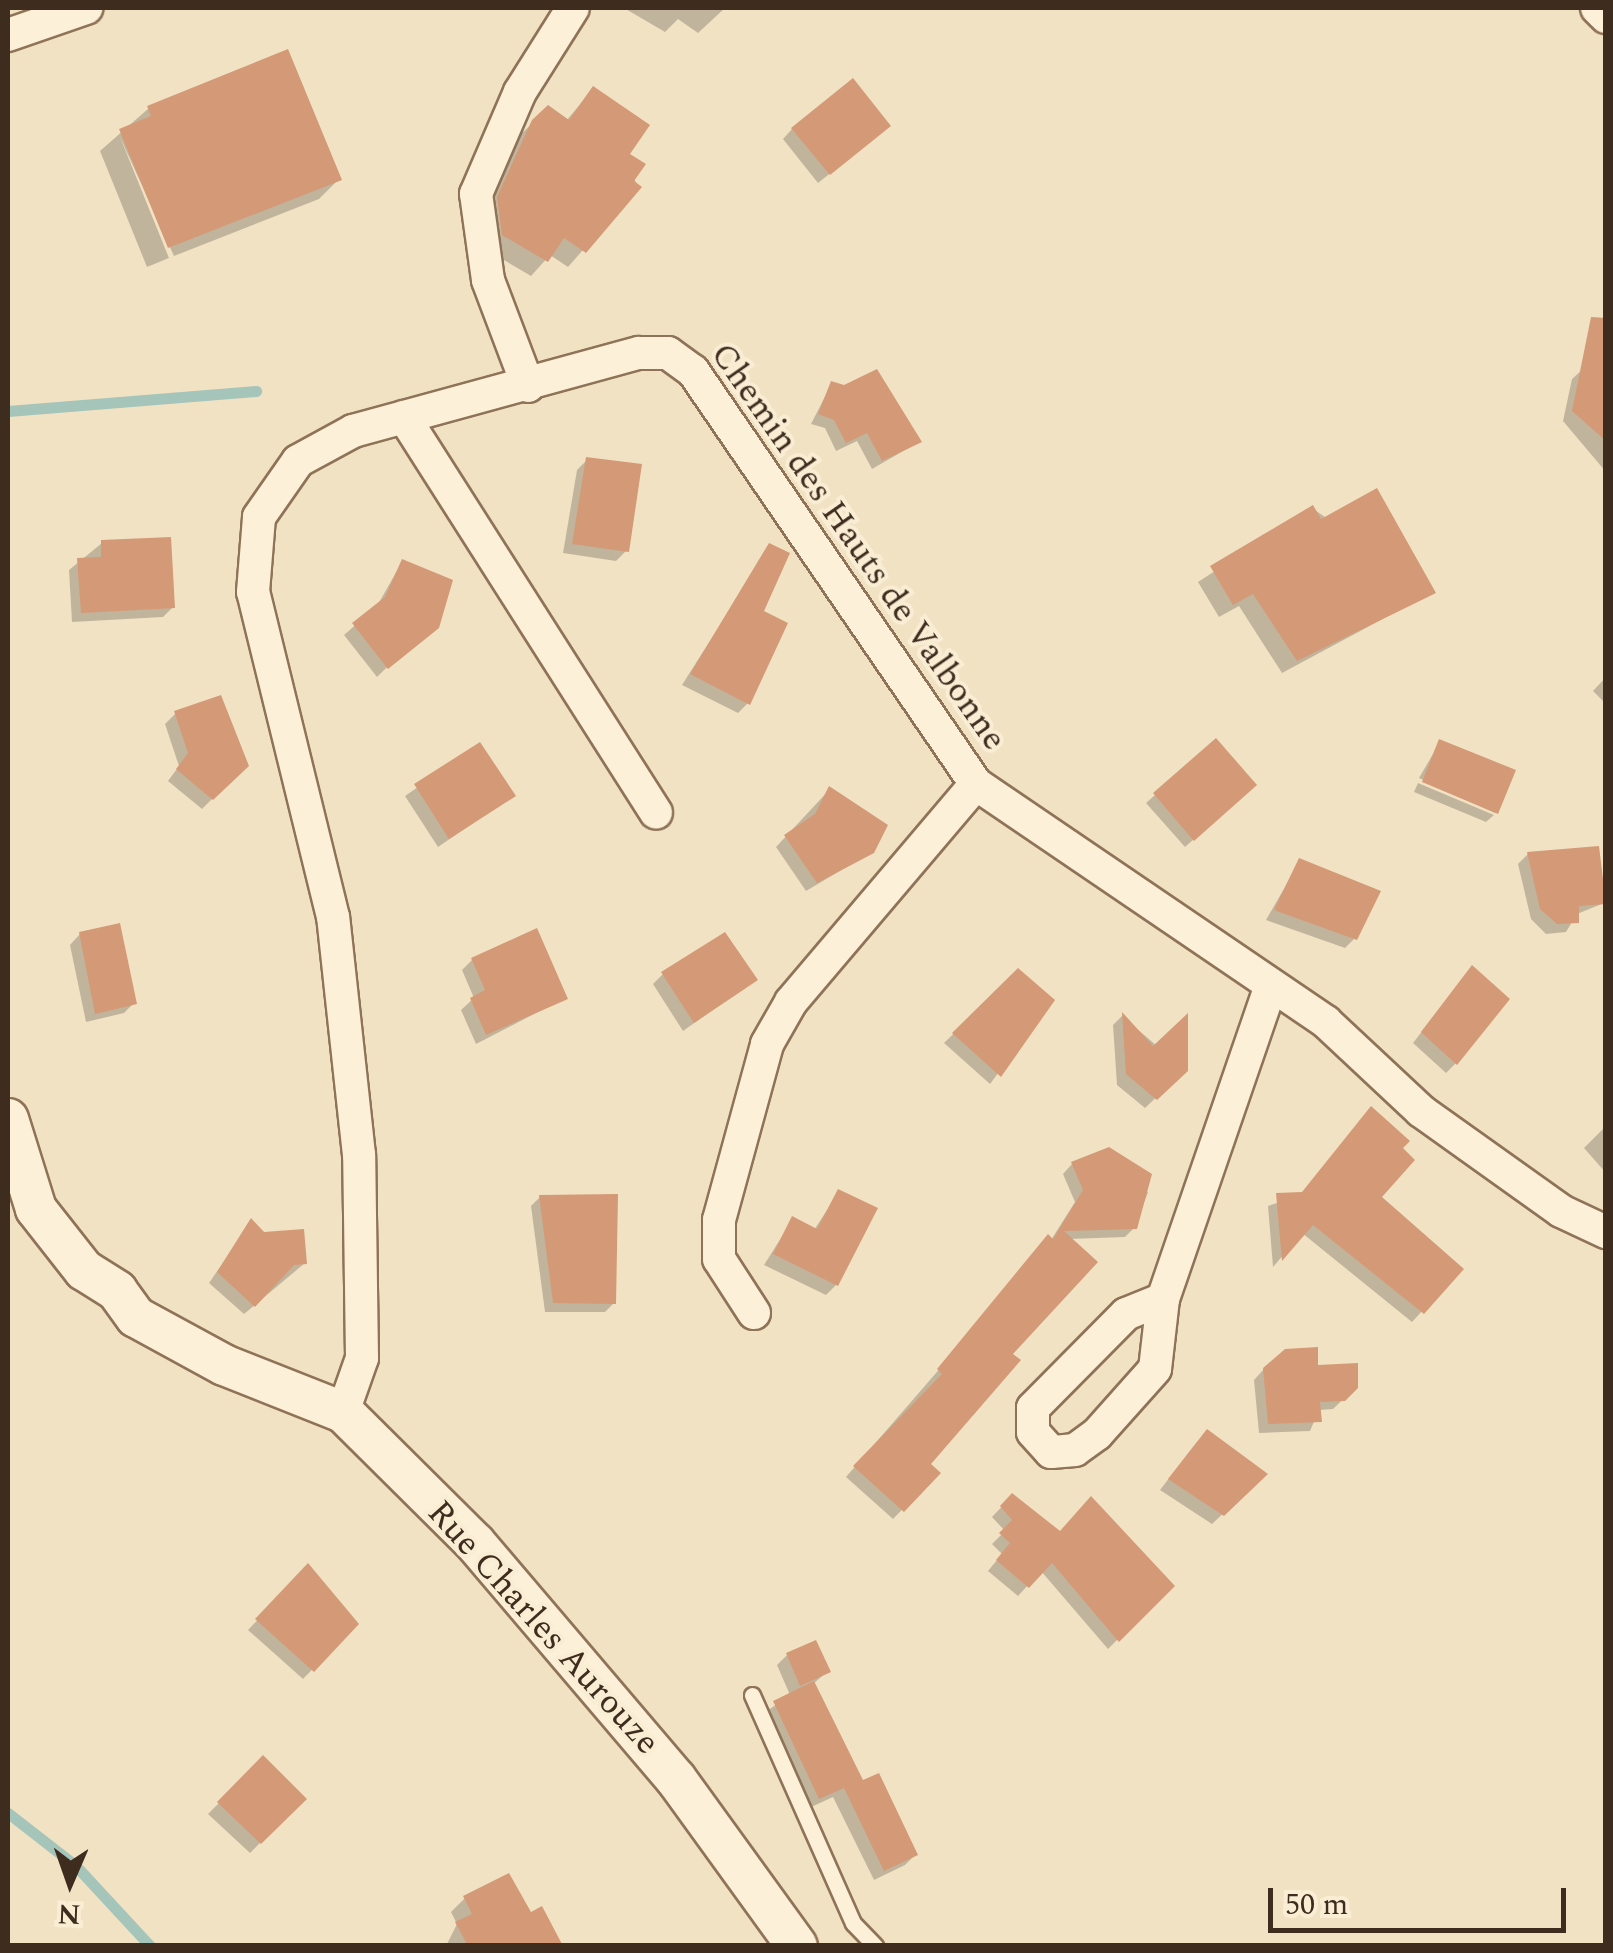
<!DOCTYPE html>
<html>
<head>
<meta charset="utf-8">
<style>
  body { margin:0 }
  #map { position:relative; width:1613px; height:1953px; overflow:hidden; background:#f2e2c4; font-family:Spectral,serif }
  div>[style] { position:absolute }
  [style*='--x'] { left:calc(var(--x)*1px); top:calc(var(--y)*1px); width:calc(var(--w)*1px); rotate:calc(var(--a)*1deg) }
  .shadow>* { inset:0; background:#0003 }
  .stream>* { height:11px; margin:-5.5px; padding:0 5.5px; transform-origin:5.5px; border-radius:5.5px; background:#a6c5ba }
  .building>* { inset:0; background:#d49976 }
  .roads { filter:drop-shadow(2px 0 #8f7358) drop-shadow(-2px 0 #8f7358) drop-shadow(0 2px #8f7358) drop-shadow(0 -2px #8f7358) }
  .service>* { height:15px; margin:-7.5px; padding:0 7.5px; transform-origin:7.5px; border-radius:7.5px; background:#fcf0d8 }
  .minor>* { height:32px; margin:-16px; padding:0 16px; transform-origin:16px; border-radius:16px; background:#fcf0d8 }
  .tertiary>* { height:40px; margin:-20px; padding:0 20px; transform-origin:20px; border-radius:20px; background:#fcf0d8 }
  span { translate:-50% -50%; white-space:nowrap; text-align:center; line-height:1.15; -webkit-text-stroke:8px #f9edd4; paint-order:stroke }
  .street-label { font-size:35px; color:#3e2c1e }
  .frame { position:absolute; inset:0; border:10px solid #3e2c1e; pointer-events:none }
  .north { position:absolute; left:20px; top:1833px; width:100px; height:100px; -webkit-text-stroke:8px #f9edd4; paint-order:stroke; rotate:182deg; font-size:28px; font-weight:700; line-height:40px; text-align:center; color:#3e2c1e }
  .north::after { content:''; display:block; margin:auto; width:35px; height:45px; background:#3e2c1e; clip-path:polygon(50% 0,100% 100%,50% 72%,0 100%) }
  .scale { position:absolute; left:1268px; top:1888px; width:298px; height:45px; box-sizing:border-box; border:5px solid #3e2c1e; border-top:0; padding-left:12px; font-size:30px; line-height:35px; white-space:nowrap; color:#3e2c1e; -webkit-text-stroke:8px #f9edd4; paint-order:stroke }
</style>
</head>
<body>
<div id="map">
  <div class="shadow">
    <div style="clip-path:polygon(624px 8px,725px 8px,698px 33px,678px 19px,665px 32px)"></div>
    <div style="clip-path:polygon(593px 89px,638px 187px,568px 267px,550px 255px,531px 276px,487px 250px,482px 214px,517px 138px,548px 108px,566px 121px)"></div>
    <div style="clip-path:polygon(149px 108px,339px 179px,319px 199px,174px 256px,120px 137px,169px 258px,147px 267px,100px 151px)"></div>
    <div style="clip-path:polygon(792px 129px,877px 136px,818px 183px,783px 139px)"></div>
    <div style="clip-path:polygon(1606px 348px,1606px 472px,1563px 421px,1572px 379px)"></div>
    <div style="clip-path:polygon(832px 383px,919px 442px,872px 469px,857px 441px,836px 451px,825px 428px,811px 424px)"></div>
    <div style="clip-path:polygon(587px 460px,626px 551px,616px 561px,563px 553px,577px 470px)"></div>
    <div style="clip-path:polygon(1312px 508px,1433px 592px,1282px 673px,1239px 606px,1219px 617px,1198px 582px)"></div>
    <div style="clip-path:polygon(102px 543px,173px 607px,163px 617px,72px 622px,69px 570px)"></div>
    <div style="clip-path:polygon(770px 546px,748px 703px,738px 713px,682px 685px)"></div>
    <div style="clip-path:polygon(402px 562px,433px 622px,377px 677px,344px 635px,377px 606px)"></div>
    <div style="clip-path:polygon(1606px 677px,1606px 704px,1593px 691px)"></div>
    <div style="clip-path:polygon(175px 714px,246px 765px,202px 809px,168px 781px,179px 766px,165px 724px)"></div>
    <div style="clip-path:polygon(1440px 742px,1513px 772px,1495px 813px,1419px 778px)"></div>
    <div style="clip-path:polygon(479px 745px,513px 796px,438px 847px,405px 796px)"></div>
    <div style="clip-path:polygon(1418px 783px,1494px 815px,1486px 822px,1414px 792px)"></div>
    <div style="clip-path:polygon(830px 789px,872px 852px,806px 891px,776px 847px)"></div>
    <div style="clip-path:polygon(1245px 794px,1185px 847px,1146px 803px,1155px 795px)"></div>
    <div style="clip-path:polygon(1528px 854px,1604px 903px,1577px 914px,1566px 932px,1546px 934px,1531px 919px,1518px 864px)"></div>
    <div style="clip-path:polygon(1300px 861px,1355px 938px,1345px 948px,1266px 920px)"></div>
    <div style="clip-path:polygon(80px 934px,134px 1003px,124px 1013px,86px 1022px,70px 945px)"></div>
    <div style="clip-path:polygon(472px 960px,565px 998px,476px 1044px,461px 1010px,474px 998px,462px 970px)"></div>
    <div style="clip-path:polygon(1018px 971px,1052px 1001px,990px 1084px,944px 1043px)"></div>
    <div style="clip-path:polygon(663px 974px,755px 980px,683px 1031px,653px 984px)"></div>
    <div style="clip-path:polygon(1463px 978px,1456px 1063px,1446px 1073px,1413px 1043px)"></div>
    <div style="clip-path:polygon(1122px 1016px,1185px 1070px,1145px 1108px,1117px 1085px,1113px 1025px)"></div>
    <div style="clip-path:polygon(1606px 1126px,1606px 1173px,1584px 1148px)"></div>
    <div style="clip-path:polygon(1072px 1164px,1148px 1192px,1135px 1227px,1125px 1237px,1069px 1239px,1010px 1354px,927px 1464px,938px 1473px,893px 1519px,846px 1477px,1051px 1240px,1075px 1202px,1063px 1174px)"></div>
    <div style="clip-path:polygon(839px 1192px,836px 1285px,826px 1295px,764px 1265px,793px 1219px,814px 1230px)"></div>
    <div style="clip-path:polygon(1301px 1195px,1379px 1197px,1461px 1269px,1412px 1322px,1302px 1233px,1273px 1267px,1268px 1206px)"></div>
    <div style="clip-path:polygon(540px 1197px,614px 1303px,605px 1312px,545px 1312px,531px 1206px)"></div>
    <div style="clip-path:polygon(251px 1222px,305px 1263px,244px 1314px,209px 1283px)"></div>
    <div style="clip-path:polygon(1316px 1368px,1356px 1387px,1333px 1409px,1319px 1410px,1310px 1431px,1259px 1433px,1254px 1380px,1264px 1369px)"></div>
    <div style="clip-path:polygon(1197px 1442px,1265px 1474px,1212px 1524px,1160px 1490px)"></div>
    <div style="clip-path:polygon(1012px 1496px,1060px 1534px,1171px 1586px,1108px 1649px,1041px 1571px,1018px 1596px,988px 1571px,1002px 1554px,992px 1544px,1005px 1531px,992px 1517px)"></div>
    <div style="clip-path:polygon(308px 1567px,356px 1624px,303px 1679px,248px 1630px)"></div>
    <div style="clip-path:polygon(787px 1655px,828px 1671px,813px 1684px,861px 1783px,915px 1855px,905px 1865px,874px 1880px,833px 1797px,809px 1808px,764px 1713px,790px 1695px,777px 1665px)"></div>
    <div style="clip-path:polygon(263px 1759px,303px 1799px,250px 1853px,208px 1814px)"></div>
    <div style="clip-path:polygon(465px 1898px,530px 1915px,560px 1946px,446px 1946px,457px 1924px,451px 1912px)"></div>
  </div>
  <div class="stream">
    <div style="--x:8;--y:411;--w:249;--a:-4.6"></div>
    <div style="--x:8;--y:1813;--w:86;--a:37.9"></div>
    <div style="--x:76;--y:1866;--w:109;--a:47.2"></div>
  </div>
  <div class="building">
    <div style="clip-path:polygon(288px 49px,342px 180px,168px 248px,119px 129px,151px 116px,147px 106px)"></div>
    <div style="clip-path:polygon(853px 78px,891px 126px,830px 175px,791px 128px)"></div>
    <div style="clip-path:polygon(593px 86px,650px 125px,630px 154px,646px 164px,634px 181px,642px 187px,586px 253px,564px 238px,548px 262px,502px 235px,497px 197px,532px 120px,548px 105px,569px 120px)"></div>
    <div style="clip-path:polygon(1591px 317px,1606px 318px,1606px 441px,1572px 411px)"></div>
    <div style="clip-path:polygon(877px 369px,922px 442px,882px 461px,867px 433px,846px 443px,834px 420px,818px 414px,831px 381px,844px 385px)"></div>
    <div style="clip-path:polygon(586px 457px,642px 464px,629px 552px,572px 544px)"></div>
    <div style="clip-path:polygon(1377px 488px,1436px 593px,1297px 661px,1253px 594px,1233px 605px,1210px 566px,1313px 505px,1321px 519px)"></div>
    <div style="clip-path:polygon(171px 537px,175px 608px,81px 613px,77px 558px,101px 557px,101px 540px)"></div>
    <div style="clip-path:polygon(769px 543px,790px 553px,764px 611px,788px 623px,750px 705px,690px 674px)"></div>
    <div style="clip-path:polygon(402px 559px,453px 580px,439px 628px,388px 669px,352px 623px,385px 597px)"></div>
    <div style="clip-path:polygon(221px 695px,249px 766px,213px 800px,176px 769px,188px 753px,174px 711px)"></div>
    <div style="clip-path:polygon(1216px 738px,1257px 785px,1194px 841px,1153px 793px)"></div>
    <div style="clip-path:polygon(1439px 739px,1516px 770px,1498px 814px,1422px 782px)"></div>
    <div style="clip-path:polygon(480px 742px,516px 796px,449px 839px,414px 784px)"></div>
    <div style="clip-path:polygon(829px 786px,888px 825px,874px 853px,817px 883px,784px 835px,815px 814px)"></div>
    <div style="clip-path:polygon(1599px 846px,1606px 904px,1579px 906px,1579px 923px,1557px 924px,1540px 909px,1527px 852px)"></div>
    <div style="clip-path:polygon(1299px 858px,1381px 891px,1357px 940px,1274px 910px)"></div>
    <div style="clip-path:polygon(120px 923px,137px 1004px,95px 1014px,79px 932px)"></div>
    <div style="clip-path:polygon(537px 928px,568px 999px,486px 1035px,470px 998px,485px 990px,471px 958px)"></div>
    <div style="clip-path:polygon(725px 932px,758px 980px,694px 1023px,661px 972px)"></div>
    <div style="clip-path:polygon(1472px 965px,1510px 999px,1457px 1065px,1421px 1032px)"></div>
    <div style="clip-path:polygon(1018px 968px,1055px 1000px,1001px 1077px,952px 1033px)"></div>
    <div style="clip-path:polygon(1122px 1012px,1153px 1046px,1188px 1013px,1188px 1071px,1157px 1100px,1126px 1074px)"></div>
    <div style="clip-path:polygon(1371px 1106px,1410px 1141px,1403px 1148px,1415px 1160px,1382px 1197px,1464px 1269px,1424px 1314px,1313px 1225px,1282px 1261px,1276px 1193px,1302px 1192px)"></div>
    <div style="clip-path:polygon(1109px 1147px,1152px 1174px,1137px 1229px,1064px 1231px,1098px 1262px,1013px 1354px,1021px 1360px,931px 1464px,941px 1473px,904px 1512px,853px 1466px,942px 1374px,937px 1369px,1048px 1234px,1053px 1239px,1083px 1190px,1071px 1162px)"></div>
    <div style="clip-path:polygon(838px 1189px,878px 1208px,838px 1286px,773px 1254px,792px 1216px,817px 1229px)"></div>
    <div style="clip-path:polygon(618px 1194px,616px 1304px,553px 1303px,539px 1195px)"></div>
    <div style="clip-path:polygon(251px 1218px,264px 1232px,304px 1229px,307px 1264px,294px 1265px,255px 1307px,217px 1272px)"></div>
    <div style="clip-path:polygon(1318px 1347px,1318px 1365px,1358px 1363px,1358px 1388px,1345px 1401px,1320px 1402px,1322px 1422px,1268px 1424px,1263px 1368px,1285px 1349px)"></div>
    <div style="clip-path:polygon(1207px 1429px,1268px 1474px,1224px 1516px,1168px 1479px)"></div>
    <div style="clip-path:polygon(1012px 1493px,1060px 1531px,1091px 1496px,1175px 1586px,1119px 1642px,1052px 1563px,1029px 1588px,996px 1560px,1010px 1543px,999px 1533px,1012px 1520px,1000px 1506px)"></div>
    <div style="clip-path:polygon(308px 1563px,359px 1624px,314px 1672px,255px 1619px)"></div>
    <div style="clip-path:polygon(816px 1640px,831px 1672px,800px 1686px,786px 1653px)"></div>
    <div style="clip-path:polygon(814px 1681px,863px 1780px,879px 1773px,918px 1855px,884px 1871px,844px 1788px,819px 1799px,773px 1701px)"></div>
    <div style="clip-path:polygon(263px 1755px,307px 1799px,261px 1844px,217px 1802px)"></div>
    <div style="clip-path:polygon(509px 1873px,531px 1912px,542px 1906px,563px 1946px,468px 1946px,455px 1922px,472px 1914px,463px 1896px)"></div>
  </div>
  <div class="roads">
    <div class="service">
      <div style="--x:752;--y:1695;--w:249;--a:66.1"></div>
      <div style="--x:853;--y:1923;--w:32;--a:46"></div>
    </div>
    <div class="minor">
      <div style="--x:1597;--y:8;--w:13;--a:45"></div>
      <div style="--x:8;--y:35;--w:83;--a:-19.1"></div>
      <div style="--x:528;--y:386;--w:113;--a:-110.7"></div>
      <div style="--x:488;--y:280;--w:87;--a:-97.9"></div>
      <div style="--x:476;--y:194;--w:111;--a:-66.7"></div>
      <div style="--x:520;--y:92;--w:99;--a:-57.8"></div>
      <div style="--x:404;--y:417;--w:469;--a:57.5"></div>
      <div style="--x:1163;--y:1299;--w:70;--a:96.5"></div>
      <div style="--x:1155;--y:1369;--w:87;--a:131.7"></div>
      <div style="--x:1097;--y:1434;--w:27;--a:144"></div>
      <div style="--x:1075;--y:1450;--w:24;--a:175"></div>
      <div style="--x:1051;--y:1452;--w:27;--a:-132"></div>
      <div style="--x:1033;--y:1432;--w:24;--a:-90"></div>
      <div style="--x:1033;--y:1408;--w:132;--a:-45.3"></div>
      <div style="--x:1126;--y:1314;--w:40;--a:-22"></div>
      <div style="--x:1163;--y:1299;--w:328;--a:-71"></div>
      <div style="--x:754;--y:1313;--w:64;--a:-122.9"></div>
      <div style="--x:719;--y:1259;--w:39;--a:-90"></div>
      <div style="--x:719;--y:1220;--w:182;--a:-74.7"></div>
      <div style="--x:767;--y:1044;--w:48;--a:-60.3"></div>
      <div style="--x:791;--y:1002;--w:286;--a:-49.7"></div>
      <div style="--x:343;--y:1412;--w:57;--a:-70.6"></div>
      <div style="--x:362;--y:1358;--w:203;--a:-90.8"></div>
      <div style="--x:359;--y:1155;--w:239;--a:-96.2"></div>
      <div style="--x:333;--y:917;--w:335;--a:-103.8"></div>
      <div style="--x:253;--y:592;--w:75;--a:-85.4"></div>
      <div style="--x:259;--y:517;--w:68;--a:-55.1"></div>
      <div style="--x:298;--y:461;--w:63;--a:-28.6"></div>
      <div style="--x:353;--y:431;--w:296;--a:-15.3"></div>
      <div style="--x:639;--y:353;--w:29;--a:0"></div>
      <div style="--x:668;--y:353;--w:31;--a:36"></div>
      <div style="--x:693;--y:371;--w:501;--a:55.58"></div>
      <div style="--x:976;--y:784;--w:423;--a:34.2"></div>
      <div style="--x:1326;--y:1022;--w:130;--a:43.1"></div>
      <div style="--x:1421;--y:1111;--w:172;--a:35.5"></div>
      <div style="--x:1561;--y:1211;--w:50;--a:25"></div>
    </div>
    <div class="tertiary">
      <div style="--x:8;--y:1119;--w:94;--a:72.7"></div>
      <div style="--x:36;--y:1209;--w:78;--a:51.8"></div>
      <div style="--x:84;--y:1270;--w:39;--a:32"></div>
      <div style="--x:117;--y:1291;--w:32;--a:54"></div>
      <div style="--x:136;--y:1317;--w:100;--a:28.6"></div>
      <div style="--x:224;--y:1365;--w:128;--a:21.6"></div>
      <div style="--x:343;--y:1412;--w:186;--a:44.8"></div>
      <div style="--x:475;--y:1543;--w:310;--a:49.6"></div>
      <div style="--x:676;--y:1779;--w:206;--a:54.1"></div>
    </div>
  </div>
  <div class="street-label">
    <span style="left:858px;top:547px;rotate:55deg">Chemin des Hauts de Valbonne</span>
    <span style="left:543px;top:1628px;rotate:48deg">Rue Charles Aurouze</span>
  </div>
  <div class="frame"></div>
  <div class="north">N</div>
  <div class="scale">50 m</div>
</div>
</body>
</html>
